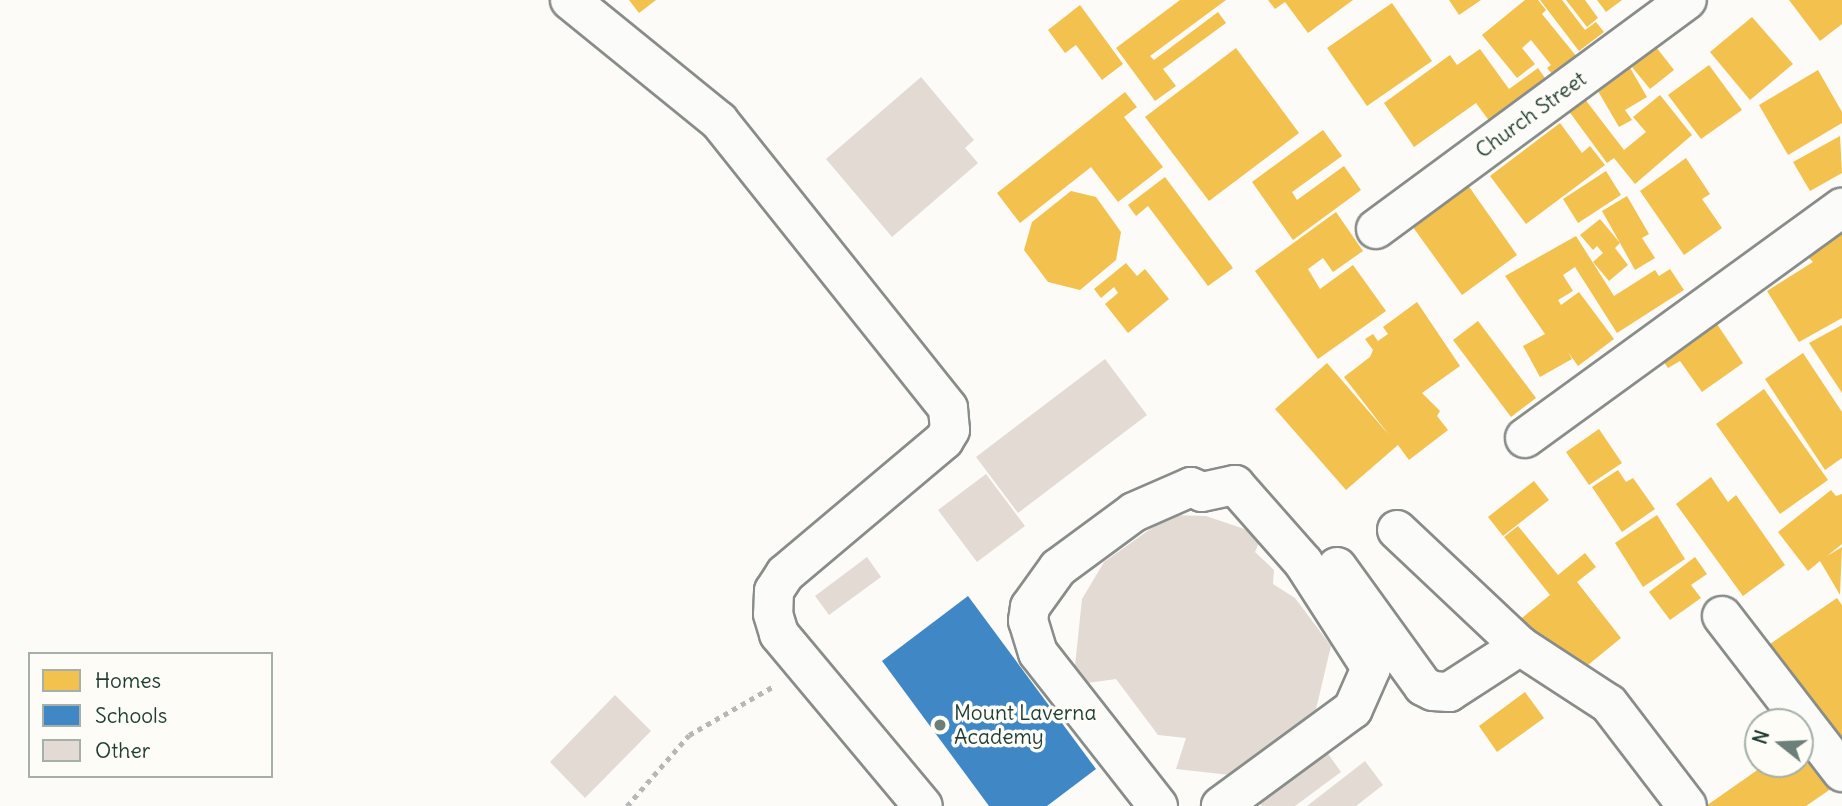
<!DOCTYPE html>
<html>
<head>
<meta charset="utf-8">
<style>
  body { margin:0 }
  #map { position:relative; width:1842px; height:806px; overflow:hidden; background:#fcfbf8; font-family:Delius,sans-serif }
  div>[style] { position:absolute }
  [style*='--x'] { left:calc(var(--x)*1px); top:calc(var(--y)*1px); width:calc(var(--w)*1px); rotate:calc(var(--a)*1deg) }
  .homes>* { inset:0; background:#f2c14e }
  .schools>* { inset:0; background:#3f88c5 }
  .building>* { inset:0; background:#e3dad3 }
  .path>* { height:4.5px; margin-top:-2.25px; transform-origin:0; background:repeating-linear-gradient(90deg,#b5b8b6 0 5px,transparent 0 10px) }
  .roads { filter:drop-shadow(2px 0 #888d8a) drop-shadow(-2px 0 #888d8a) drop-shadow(0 2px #888d8a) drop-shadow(0 -2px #888d8a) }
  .minor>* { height:38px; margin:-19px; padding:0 19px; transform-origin:19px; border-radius:19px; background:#fbfbf9 }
  .dots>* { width:19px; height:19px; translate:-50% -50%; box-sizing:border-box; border:4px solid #fdfcf7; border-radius:50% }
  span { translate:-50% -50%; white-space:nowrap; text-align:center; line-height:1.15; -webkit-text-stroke:7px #fdfcf7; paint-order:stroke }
  .street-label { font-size:21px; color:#1f3d34 }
  .poi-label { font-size:21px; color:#1f3d34 }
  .left { translate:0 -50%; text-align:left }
  .legend { position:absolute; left:28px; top:652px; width:245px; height:126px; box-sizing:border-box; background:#fdfcf7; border:2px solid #a4b0a9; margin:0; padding:9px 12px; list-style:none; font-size:21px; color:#1f3d34 }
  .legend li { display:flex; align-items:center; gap:14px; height:35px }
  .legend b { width:35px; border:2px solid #a4b0a9 }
  .north { position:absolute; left:1744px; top:708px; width:70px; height:70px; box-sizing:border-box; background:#fdfcf7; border:2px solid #a4b0a9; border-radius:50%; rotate:288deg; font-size:19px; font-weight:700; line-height:28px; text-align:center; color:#1f3d34 }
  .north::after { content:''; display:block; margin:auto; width:24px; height:32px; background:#6c8079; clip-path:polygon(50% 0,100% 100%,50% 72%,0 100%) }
</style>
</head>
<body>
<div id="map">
  <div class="homes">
    <div style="clip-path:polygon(629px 0,656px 0,639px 13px)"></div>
    <div style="clip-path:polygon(1180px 0,1226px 0,1150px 56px,1154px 60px,1218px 12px,1226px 23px,1163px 69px,1176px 86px,1155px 101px,1116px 48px)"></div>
    <div style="clip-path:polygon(1268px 0,1353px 0,1308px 33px,1285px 2px,1275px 9px)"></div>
    <div style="clip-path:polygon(1449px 0,1481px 0,1459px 15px)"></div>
    <div style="clip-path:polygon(1525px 0,1538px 0,1546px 10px,1542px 14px,1577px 57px,1554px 76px,1547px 68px,1551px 65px,1531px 40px,1522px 48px,1535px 64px,1517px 78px,1482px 35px)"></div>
    <div style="clip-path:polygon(1540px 0,1562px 0,1585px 30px,1596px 22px,1604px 32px,1579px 51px)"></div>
    <div style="clip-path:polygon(1566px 0,1585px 0,1598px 18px,1587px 27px)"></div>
    <div style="clip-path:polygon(1597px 0,1622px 0,1606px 12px)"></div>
    <div style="clip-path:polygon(1789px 0,1842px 0,1842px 24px,1820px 41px)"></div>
    <div style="clip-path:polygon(1392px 3px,1432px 61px,1367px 106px,1327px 48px)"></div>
    <div style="clip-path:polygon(1080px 5px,1123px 64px,1102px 80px,1076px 45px,1065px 53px,1048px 30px)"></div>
    <div style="clip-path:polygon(1752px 17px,1793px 64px,1750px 100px,1710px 52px)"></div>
    <div style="clip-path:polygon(1656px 47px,1674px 70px,1650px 89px,1632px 67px)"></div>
    <div style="clip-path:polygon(1236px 48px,1299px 133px,1209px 201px,1145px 117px)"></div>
    <div style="clip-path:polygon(1480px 49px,1509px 89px,1538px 68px,1547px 81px,1490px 122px,1476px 103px,1414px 147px,1384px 103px,1450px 55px,1457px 65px)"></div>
    <div style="clip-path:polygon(1709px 65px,1742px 110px,1701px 139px,1668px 95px)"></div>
    <div style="clip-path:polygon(1629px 66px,1647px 97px,1625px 110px,1632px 120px,1619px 127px,1595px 86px)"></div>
    <div style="clip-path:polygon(1818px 70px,1842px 112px,1842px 123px,1788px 155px,1759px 105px)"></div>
    <div style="clip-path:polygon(1125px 92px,1137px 107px,1124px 117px,1163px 167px,1118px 202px,1091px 167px,1020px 223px,997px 193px)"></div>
    <div style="clip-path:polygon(1660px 95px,1692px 135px,1635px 184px,1614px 158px,1607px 163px,1568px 110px,1584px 98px,1624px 150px,1646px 132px,1633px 117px)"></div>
    <div style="clip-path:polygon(1560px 123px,1582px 153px,1590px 146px,1605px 165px,1526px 224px,1490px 176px)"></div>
    <div style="clip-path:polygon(1323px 130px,1342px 156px,1292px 192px,1297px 200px,1344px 166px,1361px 190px,1293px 240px,1252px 182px)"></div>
    <div style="clip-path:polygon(1840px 136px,1842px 173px,1810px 191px,1793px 162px)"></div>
    <div style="clip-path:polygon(1686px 158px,1710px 194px,1702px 199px,1722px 228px,1684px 255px,1640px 191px)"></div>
    <div style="clip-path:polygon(1458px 171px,1517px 255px,1462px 295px,1402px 212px)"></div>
    <div style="clip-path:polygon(1606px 171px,1621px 195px,1578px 223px,1563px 199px)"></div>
    <div style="clip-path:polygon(1165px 177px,1233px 268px,1208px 286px,1148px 206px,1136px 216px,1128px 205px)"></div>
    <div style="clip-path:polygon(1071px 191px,1096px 197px,1121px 232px,1116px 260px,1080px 290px,1048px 282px,1024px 250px,1032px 222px)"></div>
    <div style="clip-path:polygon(1627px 196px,1649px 234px,1642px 238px,1655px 258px,1635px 270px,1620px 243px,1615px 248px,1628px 265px,1609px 281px,1593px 262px,1603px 253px,1597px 246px,1593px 250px,1580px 235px,1600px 219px,1620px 243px,1602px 211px)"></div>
    <div style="clip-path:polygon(1336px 212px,1363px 251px,1333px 272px,1323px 258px,1308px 269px,1320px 289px,1353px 265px,1386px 311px,1318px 359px,1255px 271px)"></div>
    <div style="clip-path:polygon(1842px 223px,1842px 318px,1799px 342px,1767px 291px,1813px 262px,1802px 251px)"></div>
    <div style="clip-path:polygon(1576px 236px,1614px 296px,1655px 270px,1659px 276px,1670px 269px,1684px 290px,1617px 333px,1575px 267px,1563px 275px,1573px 291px,1558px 300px,1561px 305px,1579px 292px,1614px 339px,1578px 366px,1568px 352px,1572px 359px,1540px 377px,1523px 346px,1545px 334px,1505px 276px)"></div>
    <div style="clip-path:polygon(1126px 263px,1137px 276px,1145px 269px,1169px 299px,1128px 333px,1105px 304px,1118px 293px,1114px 287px,1101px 298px,1094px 289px)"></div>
    <div style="clip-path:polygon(1417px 302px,1460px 366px,1422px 393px,1440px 411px,1437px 416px,1448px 430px,1409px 460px,1398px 445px,1346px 490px,1275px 409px,1327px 363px,1389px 435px,1344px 377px,1370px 357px,1373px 350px,1365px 339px,1373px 334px,1378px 341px,1388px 334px,1383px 327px)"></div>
    <div style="clip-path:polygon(1703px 303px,1743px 363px,1702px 392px,1680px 361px,1668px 368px,1649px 341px)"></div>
    <div style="clip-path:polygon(1478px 321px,1536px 398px,1511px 417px,1453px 340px)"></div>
    <div style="clip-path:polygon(1842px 325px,1842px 393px,1809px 343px)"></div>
    <div style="clip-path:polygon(1803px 353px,1842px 412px,1842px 458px,1825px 470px,1765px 379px)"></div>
    <div style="clip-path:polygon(1764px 389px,1828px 480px,1780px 514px,1716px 424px)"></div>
    <div style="clip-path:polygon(1599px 429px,1622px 463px,1589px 485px,1566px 452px)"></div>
    <div style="clip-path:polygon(1618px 470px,1626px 482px,1633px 478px,1655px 509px,1622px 532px,1592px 487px)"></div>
    <div style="clip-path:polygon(1711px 477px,1728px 502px,1736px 495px,1785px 565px,1743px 596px,1676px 504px)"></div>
    <div style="clip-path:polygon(1534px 481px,1549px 500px,1503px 536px,1488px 517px)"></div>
    <div style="clip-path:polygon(1831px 490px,1836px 496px,1842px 494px,1842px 544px,1827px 556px,1842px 547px,1840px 595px,1820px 561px,1808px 571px,1778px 532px)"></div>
    <div style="clip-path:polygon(1657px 515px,1685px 559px,1643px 587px,1615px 543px)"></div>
    <div style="clip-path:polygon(1518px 526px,1558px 575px,1585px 553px,1596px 567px,1577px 582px,1621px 638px,1566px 683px,1517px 622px,1550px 595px,1504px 537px)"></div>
    <div style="clip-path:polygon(1695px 557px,1707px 574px,1691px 585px,1701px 598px,1670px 620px,1649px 592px)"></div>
    <div style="clip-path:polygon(1837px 598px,1842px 605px,1842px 739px,1836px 742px,1774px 662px,1780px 658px,1770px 644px)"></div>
    <div style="clip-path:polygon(1525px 692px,1544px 718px,1497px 752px,1479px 726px)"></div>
    <div style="clip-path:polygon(1800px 741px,1838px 784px,1806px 806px,1706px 806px,1766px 764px,1800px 764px)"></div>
  </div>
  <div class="schools">
    <div style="clip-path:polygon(968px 596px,1096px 769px,1047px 806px,989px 806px,882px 661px)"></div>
  </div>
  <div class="building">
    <div style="clip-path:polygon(921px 77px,974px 140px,965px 148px,978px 163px,892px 237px,826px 159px)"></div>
    <div style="clip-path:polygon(1105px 359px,1147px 415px,1018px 513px,976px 457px)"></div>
    <div style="clip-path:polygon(986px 474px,1025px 526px,977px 562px,938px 510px)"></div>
    <div style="clip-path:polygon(1170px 515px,1206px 516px,1262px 535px,1255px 552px,1274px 570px,1273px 584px,1295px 598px,1331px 646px,1312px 726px,1248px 777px,1176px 769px,1186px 738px,1158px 735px,1116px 679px,1073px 685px,1082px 599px,1104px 562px)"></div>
    <div style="clip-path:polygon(867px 557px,881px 577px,829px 615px,815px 596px)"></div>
    <div style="clip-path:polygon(615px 695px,651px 731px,585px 798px,550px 762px)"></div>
    <div style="clip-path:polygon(1321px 744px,1341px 772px,1295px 806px,1262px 806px,1253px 795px)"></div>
    <div style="clip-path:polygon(1365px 761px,1383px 785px,1356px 806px,1307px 806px)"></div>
  </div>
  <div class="path">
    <div style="--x:627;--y:806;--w:94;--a:-48.9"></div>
    <div style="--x:689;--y:735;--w:96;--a:-30"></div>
  </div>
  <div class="roads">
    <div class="minor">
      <div style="--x:570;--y:0;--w:192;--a:39.1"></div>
      <div style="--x:719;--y:121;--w:367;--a:51.4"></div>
      <div style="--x:948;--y:408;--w:22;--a:85"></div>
      <div style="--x:950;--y:430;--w:12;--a:121"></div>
      <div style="--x:944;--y:440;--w:208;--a:139.9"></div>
      <div style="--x:785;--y:574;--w:20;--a:123"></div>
      <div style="--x:774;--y:591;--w:23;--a:92"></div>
      <div style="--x:773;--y:614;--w:21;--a:73"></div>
      <div style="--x:779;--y:634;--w:224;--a:50.1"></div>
      <div style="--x:1376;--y:229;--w:386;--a:-36.4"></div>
      <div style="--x:1525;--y:438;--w:392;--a:-36"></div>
      <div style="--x:1397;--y:530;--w:169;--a:43.3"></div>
      <div style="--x:1520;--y:646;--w:106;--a:33.1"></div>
      <div style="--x:1609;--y:704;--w:128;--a:52.6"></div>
      <div style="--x:1337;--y:567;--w:147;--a:54.1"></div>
      <div style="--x:1423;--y:686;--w:11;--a:27"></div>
      <div style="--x:1433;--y:691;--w:16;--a:4"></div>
      <div style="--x:1449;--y:692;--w:85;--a:-32.9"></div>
      <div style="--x:1722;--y:616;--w:197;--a:52.4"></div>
      <div style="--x:1158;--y:806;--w:194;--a:-128.1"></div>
      <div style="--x:1038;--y:653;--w:34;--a:-107"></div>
      <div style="--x:1028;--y:621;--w:14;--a:-82"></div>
      <div style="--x:1030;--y:607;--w:48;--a:-54.3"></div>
      <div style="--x:1058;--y:568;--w:94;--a:-36.4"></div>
      <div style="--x:1134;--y:512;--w:62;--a:-23.7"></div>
      <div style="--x:1191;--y:487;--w:12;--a:24"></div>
      <div style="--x:1202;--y:492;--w:34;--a:-12"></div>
      <div style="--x:1235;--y:485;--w:103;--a:48.6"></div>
      <div style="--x:1303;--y:562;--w:126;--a:57.3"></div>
      <div style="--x:1371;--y:668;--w:45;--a:113.7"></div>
      <div style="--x:1353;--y:709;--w:164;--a:143.7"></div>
    </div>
  </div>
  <div class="dots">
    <div style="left:940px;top:725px;background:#6c8079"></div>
  </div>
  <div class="street-label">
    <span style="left:1531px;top:115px;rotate:-36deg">Church Street</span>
  </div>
  <div class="poi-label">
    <span class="left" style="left:954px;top:725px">Mount Laverna<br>Academy</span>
  </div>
  <ul class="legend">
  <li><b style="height:19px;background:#f2c14e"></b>Homes</li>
  <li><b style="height:19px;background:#3f88c5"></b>Schools</li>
  <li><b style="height:19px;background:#e3dad3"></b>Other</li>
  </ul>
  <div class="north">N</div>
</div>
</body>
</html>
